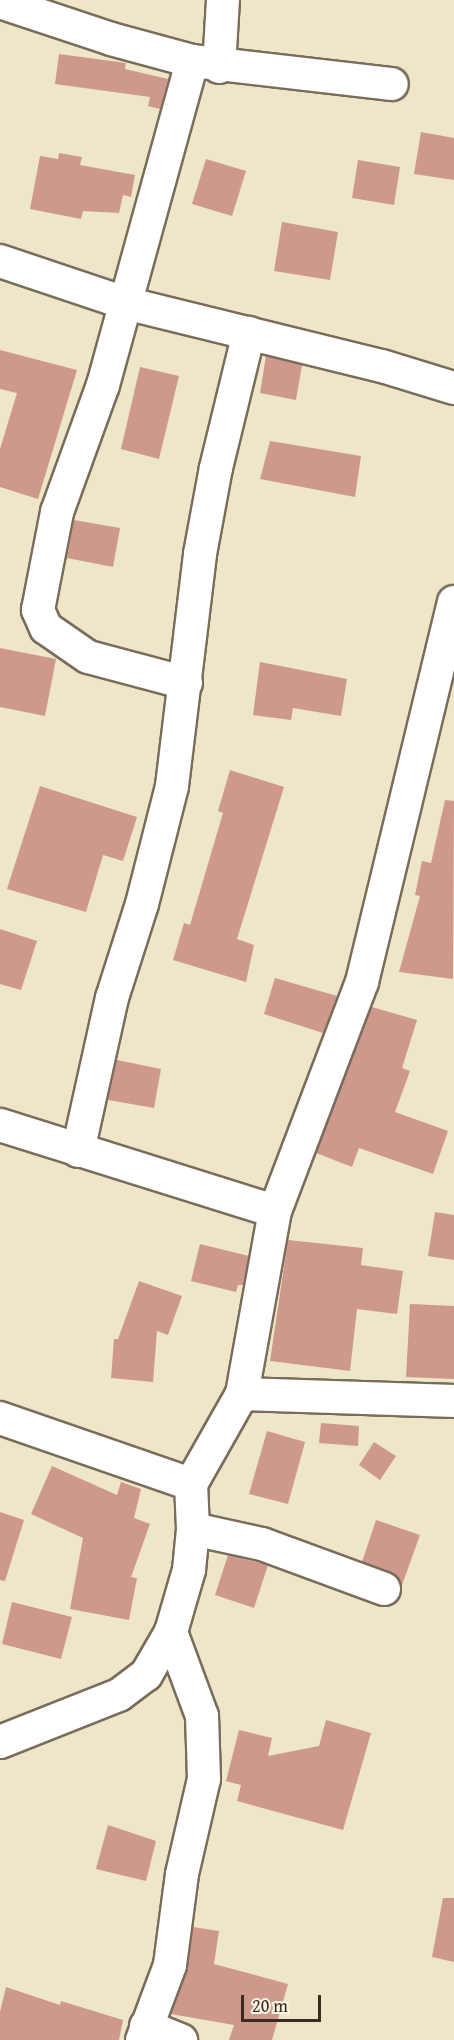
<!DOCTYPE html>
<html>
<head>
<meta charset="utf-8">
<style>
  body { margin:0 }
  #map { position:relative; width:454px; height:2040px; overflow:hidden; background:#eee6c8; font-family:"Gentium Book Plus",serif }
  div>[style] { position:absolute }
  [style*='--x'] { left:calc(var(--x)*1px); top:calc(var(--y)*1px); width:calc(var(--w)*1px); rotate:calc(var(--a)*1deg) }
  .building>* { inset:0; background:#ce998c }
  .roads { filter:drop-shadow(2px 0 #7a6c5a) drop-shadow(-2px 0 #7a6c5a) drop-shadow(0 2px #7a6c5a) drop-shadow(0 -2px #7a6c5a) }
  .minor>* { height:32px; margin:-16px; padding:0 16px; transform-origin:16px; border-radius:16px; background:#fff }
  span { translate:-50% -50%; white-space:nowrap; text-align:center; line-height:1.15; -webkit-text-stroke:6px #fcf5e5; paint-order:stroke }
  .scale { position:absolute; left:241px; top:1995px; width:80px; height:27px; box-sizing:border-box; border:3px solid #3b2a1e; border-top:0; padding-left:8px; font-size:18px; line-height:21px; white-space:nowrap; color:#3b2a1e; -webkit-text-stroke:4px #fcf5e5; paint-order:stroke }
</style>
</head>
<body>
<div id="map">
  <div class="building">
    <div style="clip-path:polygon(59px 54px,126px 63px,125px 69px,168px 79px,160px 109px,148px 106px,150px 97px,55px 84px)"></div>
    <div style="clip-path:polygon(421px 132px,454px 138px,454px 180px,414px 174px)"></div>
    <div style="clip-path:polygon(59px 153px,82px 157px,80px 165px,135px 175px,131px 197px,123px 195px,119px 213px,83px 211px,81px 219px,30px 209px,40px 156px,58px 159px)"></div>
    <div style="clip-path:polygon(206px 159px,246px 171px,232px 216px,192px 204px)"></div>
    <div style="clip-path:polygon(358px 160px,400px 167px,394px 205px,352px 198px)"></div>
    <div style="clip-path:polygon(282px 222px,338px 232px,330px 280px,274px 271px)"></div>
    <div style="clip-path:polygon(0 350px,77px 370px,38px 499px,0 487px,0 449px,17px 393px,0 389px)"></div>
    <div style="clip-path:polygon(266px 356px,302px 365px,296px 400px,260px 393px)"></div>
    <div style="clip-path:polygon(140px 367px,179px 376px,159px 459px,121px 449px)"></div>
    <div style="clip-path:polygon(270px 441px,361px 456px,355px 497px,260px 479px)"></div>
    <div style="clip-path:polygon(74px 520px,120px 528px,113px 567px,67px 558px)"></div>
    <div style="clip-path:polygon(0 648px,56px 659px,45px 716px,0 707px)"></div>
    <div style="clip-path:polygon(260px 662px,347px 679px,341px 716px,293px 708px,291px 720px,253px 715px)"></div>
    <div style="clip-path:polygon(230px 770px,284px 787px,237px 939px,254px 945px,246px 982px,173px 960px,184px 923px,190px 925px,223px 813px,218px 811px)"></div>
    <div style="clip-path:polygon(40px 786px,137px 817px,123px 861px,103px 855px,86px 912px,7px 889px)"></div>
    <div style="clip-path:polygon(445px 800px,454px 801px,453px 979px,399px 972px,420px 896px,415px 895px,422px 861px,431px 863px)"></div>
    <div style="clip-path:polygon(0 929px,37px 941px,21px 990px,0 984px)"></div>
    <div style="clip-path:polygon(275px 978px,337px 996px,323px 1033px,264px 1014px)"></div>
    <div style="clip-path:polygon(372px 1007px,417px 1020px,402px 1068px,410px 1071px,395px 1112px,448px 1131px,433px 1174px,359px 1148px,352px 1167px,316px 1153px)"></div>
    <div style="clip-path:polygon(117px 1060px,161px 1069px,154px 1108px,108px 1100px)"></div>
    <div style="clip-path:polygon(435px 1212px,454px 1215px,454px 1260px,428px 1256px)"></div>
    <div style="clip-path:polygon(288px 1240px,363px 1248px,361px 1265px,403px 1271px,397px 1314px,357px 1309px,350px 1371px,270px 1361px)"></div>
    <div style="clip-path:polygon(200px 1244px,249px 1256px,243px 1285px,238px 1285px,236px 1292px,191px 1281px)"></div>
    <div style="clip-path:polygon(139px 1281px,182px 1296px,168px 1335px,157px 1331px,153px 1382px,111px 1378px,114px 1339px,118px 1339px)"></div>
    <div style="clip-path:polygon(410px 1304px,454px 1306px,454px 1379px,406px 1377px)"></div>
    <div style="clip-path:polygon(321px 1423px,359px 1426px,358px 1446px,319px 1443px)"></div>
    <div style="clip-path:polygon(267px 1431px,305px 1442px,288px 1504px,249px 1494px)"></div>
    <div style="clip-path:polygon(374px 1442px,396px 1456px,380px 1480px,359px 1465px)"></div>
    <div style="clip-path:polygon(52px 1466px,117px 1495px,121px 1482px,141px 1489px,134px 1518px,150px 1524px,131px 1577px,137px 1578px,129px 1620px,70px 1609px,83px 1538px,31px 1514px)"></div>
    <div style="clip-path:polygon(0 1512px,24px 1520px,5px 1581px,0 1580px)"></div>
    <div style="clip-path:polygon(376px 1520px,420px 1535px,402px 1585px,391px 1572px,362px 1562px)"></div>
    <div style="clip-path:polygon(228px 1555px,268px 1565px,254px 1608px,215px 1595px)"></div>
    <div style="clip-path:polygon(12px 1602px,72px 1617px,61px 1659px,2px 1644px)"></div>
    <div style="clip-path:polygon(326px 1720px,371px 1733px,343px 1830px,237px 1801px,241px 1785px,226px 1781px,239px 1730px,272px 1738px,268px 1756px,319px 1746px)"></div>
    <div style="clip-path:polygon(108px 1825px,156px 1841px,146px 1881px,96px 1869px)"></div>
    <div style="clip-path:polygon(443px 1898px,454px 1898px,454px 1962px,432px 1957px)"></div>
    <div style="clip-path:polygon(193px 1927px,219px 1931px,214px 1964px,288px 1984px,272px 2040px,229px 2040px,234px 2025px,171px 2014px,187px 1971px)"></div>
    <div style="clip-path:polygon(6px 1987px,60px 2005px,61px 2001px,123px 2020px,119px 2040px,0 2040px,0 2012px)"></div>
  </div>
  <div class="roads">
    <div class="minor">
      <div style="--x:0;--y:2;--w:117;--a:18.4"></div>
      <div style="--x:111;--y:39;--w:84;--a:15.2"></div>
      <div style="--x:219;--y:67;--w:67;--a:-86.6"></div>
      <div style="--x:0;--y:261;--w:132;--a:18.6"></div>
      <div style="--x:125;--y:303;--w:265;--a:13.8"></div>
      <div style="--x:382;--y:366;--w:75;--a:17"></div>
      <div style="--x:186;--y:683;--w:101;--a:-165.1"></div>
      <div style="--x:88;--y:657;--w:51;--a:-145.4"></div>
      <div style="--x:46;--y:628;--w:20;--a:-114"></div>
      <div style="--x:38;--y:610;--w:100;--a:-79"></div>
      <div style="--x:57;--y:512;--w:135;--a:-70.1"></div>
      <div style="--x:103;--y:385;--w:336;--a:-74.6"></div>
      <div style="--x:192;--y:61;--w:201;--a:6.6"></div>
      <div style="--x:0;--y:1125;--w:288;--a:17.4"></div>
      <div style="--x:78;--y:1151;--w:157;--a:-77.5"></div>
      <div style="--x:112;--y:998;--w:99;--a:-72.3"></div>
      <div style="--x:142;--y:904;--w:122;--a:-75.7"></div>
      <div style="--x:172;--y:786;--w:234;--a:-83.1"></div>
      <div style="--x:200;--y:554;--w:87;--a:-79.5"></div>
      <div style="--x:216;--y:468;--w:139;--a:-76.3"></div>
      <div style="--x:242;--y:1394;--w:212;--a:1.9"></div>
      <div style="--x:0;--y:1418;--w:202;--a:19.1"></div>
      <div style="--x:193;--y:1529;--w:71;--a:12.3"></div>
      <div style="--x:262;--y:1544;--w:130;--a:20.2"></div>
      <div style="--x:0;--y:1742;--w:128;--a:-21.6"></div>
      <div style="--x:119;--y:1695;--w:34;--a:-37"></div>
      <div style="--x:146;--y:1675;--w:50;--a:-59.8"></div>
      <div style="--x:171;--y:1632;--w:65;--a:-73.8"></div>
      <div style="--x:189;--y:1570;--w:41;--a:-84.4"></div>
      <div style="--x:193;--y:1529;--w:45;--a:-92.5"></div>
      <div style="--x:191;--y:1484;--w:103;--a:-60.5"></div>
      <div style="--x:242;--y:1394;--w:186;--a:-79.8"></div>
      <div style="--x:275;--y:1211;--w:245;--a:-69.2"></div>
      <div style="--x:362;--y:982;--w:391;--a:-76.4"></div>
      <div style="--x:146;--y:2026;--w:38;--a:22"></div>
      <div style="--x:142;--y:2040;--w:80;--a:-69.5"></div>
      <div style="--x:170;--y:1965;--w:92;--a:-82.5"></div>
      <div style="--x:182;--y:1874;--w:98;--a:-77"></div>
      <div style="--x:204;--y:1779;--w:63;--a:-91.8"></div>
      <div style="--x:202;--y:1716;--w:90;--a:-110.3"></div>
    </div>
  </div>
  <div class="scale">20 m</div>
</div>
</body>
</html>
